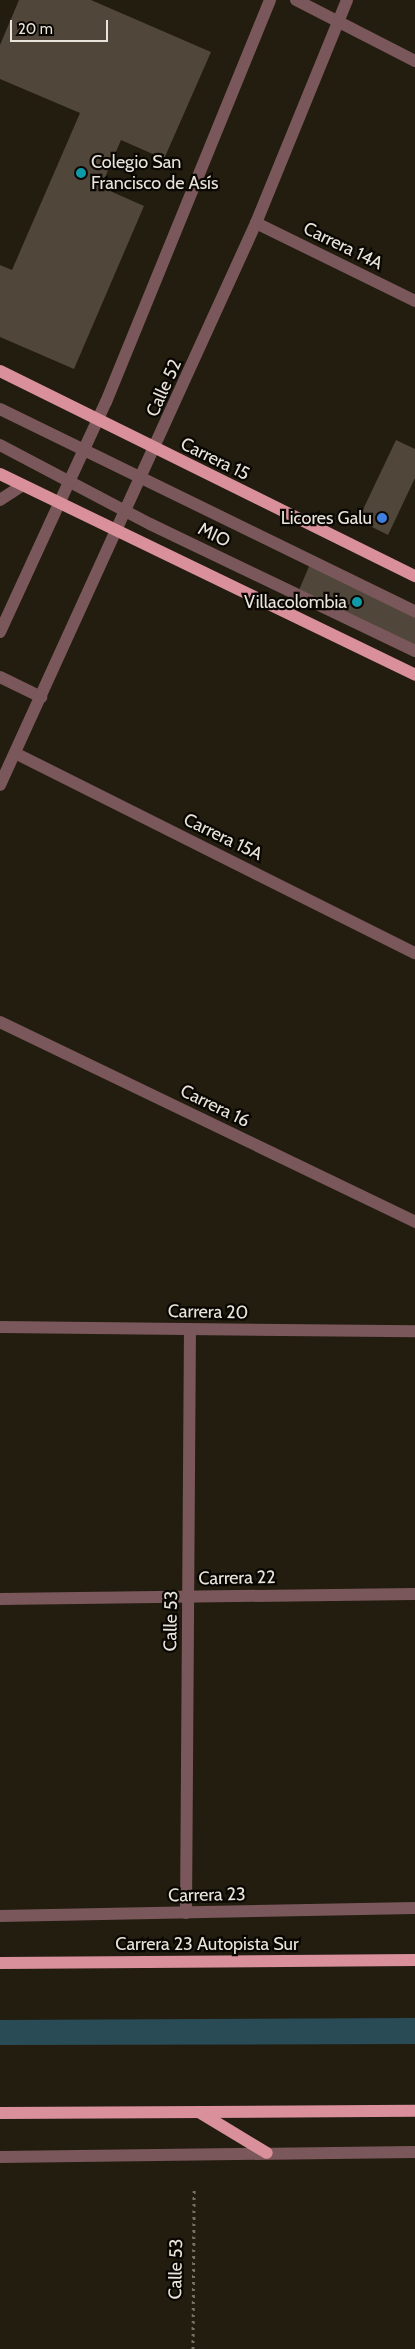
<!DOCTYPE html>
<html>
<head>
<meta charset="utf-8">
<style>
  body { margin:0 }
  #map { position:relative; width:415px; height:2349px; overflow:hidden; background:#221d0f; font-family:Cabin,sans-serif }
  div>[style] { position:absolute }
  [style*='--x'] { left:calc(var(--x)*1px); top:calc(var(--y)*1px); width:calc(var(--w)*1px); rotate:calc(var(--a)*1deg) }
  .water>* { inset:0; background:#294b56 }
  .building>* { inset:0; background:#504639 }
  .path>* { height:3px; margin-top:-1.5px; transform-origin:0; background:repeating-linear-gradient(90deg,#747064 0 2.5px,transparent 0 6.5px) }
  .service>* { height:12px; margin:-6px; padding:0 6px; transform-origin:6px; border-radius:6px; background:#7a575b }
  .minor>* { height:12px; margin:-6px; padding:0 6px; transform-origin:6px; border-radius:6px; background:#7a575b }
  .tertiary>* { height:12px; margin:-6px; padding:0 6px; transform-origin:6px; border-radius:6px; background:#7a575b }
  .primary>* { height:12px; margin:-6px; padding:0 6px; transform-origin:6px; border-radius:6px; background:#d9909a }
  .dots>* { width:14px; height:14px; translate:-50% -50%; box-sizing:border-box; border:2px solid #0a0703; border-radius:50% }
  span { translate:-50% -50%; white-space:nowrap; text-align:center; line-height:1.15; -webkit-text-stroke:4.5px #0a0703; paint-order:stroke }
  .poi-label { font-size:18px; color:#e8e4db }
  .left { translate:0 -50%; text-align:left }
  .right { translate:-100% -50%; text-align:right }
  .street-label { font-size:18px; color:#e8e4db }
  .scale { position:absolute; left:10px; top:20px; width:98px; height:22px; box-sizing:border-box; border:2px solid #e8e4db; border-top:0; padding-left:6px; font-size:15px; line-height:18px; white-space:nowrap; color:#e8e4db; -webkit-text-stroke:4px #0a0703; paint-order:stroke }
</style>
</head>
<body>
<div id="map">
  <div class="water">
    <div style="clip-path:polygon(415px 2018px,415px 2044px,0 2045px,0 2020px)"></div>
  </div>
  <div class="building">
    <div style="clip-path:polygon(19px 0,91px 0,211px 52px,164px 159px,121px 140px,101px 187px,144px 206px,74px 369px,0 337px,0 265px,12px 270px,80px 113px,0 79px,0 45px)"></div>
    <div style="clip-path:polygon(396px 440px,415px 449px,415px 478px,388px 535px,358px 520px)"></div>
    <div style="clip-path:polygon(310px 564px,415px 614px,415px 647px,299px 590px)"></div>
  </div>
  <div class="path">
    <div style="--x:193;--y:2349;--w:159;--a:-89.6"></div>
  </div>
  <div class="service">
    <div style="--x:0;--y:409;--w:462;--a:26"></div>
    <div style="--x:0;--y:445;--w:170;--a:27.8"></div>
    <div style="--x:150;--y:524;--w:294;--a:25.6"></div>
    <div style="--x:0;--y:500;--w:27;--a:-33"></div>
  </div>
  <div class="minor">
    <div style="--x:296;--y:0;--w:134;--a:27.1"></div>
    <div style="--x:256;--y:223;--w:177;--a:26.1"></div>
    <div style="--x:15;--y:753;--w:447;--a:26.6"></div>
    <div style="--x:0;--y:1022;--w:461;--a:25.7"></div>
    <div style="--x:0;--y:1327;--w:415;--a:0.6"></div>
    <div style="--x:0;--y:1599;--w:415;--a:-0.7"></div>
    <div style="--x:186;--y:1913;--w:584;--a:-89.61"></div>
  </div>
  <div class="tertiary">
    <div style="--x:0;--y:632;--w:253;--a:-65.3"></div>
    <div style="--x:106;--y:402;--w:434;--a:-67.8"></div>
    <div style="--x:0;--y:677;--w:46;--a:26"></div>
    <div style="--x:0;--y:785;--w:618;--a:-65.51"></div>
    <div style="--x:256;--y:223;--w:241;--a:-67.8"></div>
    <div style="--x:0;--y:1916;--w:415;--a:-1.1"></div>
    <div style="--x:0;--y:2157;--w:415;--a:-0.7"></div>
  </div>
  <div class="primary">
    <div style="--x:0;--y:371;--w:463;--a:26.3"></div>
    <div style="--x:0;--y:474;--w:461;--a:25.8"></div>
    <div style="--x:0;--y:1963;--w:415;--a:-0.4"></div>
    <div style="--x:199;--y:2112;--w:79;--a:31.1"></div>
    <div style="--x:0;--y:2113;--w:415;--a:-0.3"></div>
  </div>
  <div class="dots">
    <div style="left:81px;top:173px;background:#0f9aa8"></div>
    <div style="left:382px;top:518px;background:#3f7fe0"></div>
    <div style="left:357px;top:602px;background:#0f9aa8"></div>
  </div>
  <div class="poi-label">
    <span class="left" style="left:91px;top:173px">Colegio San<br>Francisco de Asís</span>
    <span class="right" style="left:372px;top:518px">Licores Galu</span>
    <span class="right" style="left:347px;top:602px">Villacolombia</span>
  </div>
  <div class="street-label">
    <span style="left:343px;top:246px;rotate:26deg">Carrera 14A</span>
    <span style="left:164px;top:388px;rotate:-66deg">Calle 52</span>
    <span style="left:215px;top:459px;rotate:26deg">Carrera 15</span>
    <span style="left:214px;top:535px;rotate:26deg">MIO</span>
    <span style="left:223px;top:837px;rotate:26deg">Carrera 15A</span>
    <span style="left:215px;top:1106px;rotate:26deg">Carrera 16</span>
    <span style="left:208px;top:1312px;rotate:1deg">Carrera 20</span>
    <span style="left:237px;top:1578px;rotate:-1deg">Carrera 22</span>
    <span style="left:171px;top:1621px;rotate:-89deg">Calle 53</span>
    <span style="left:207px;top:1895px;rotate:-1deg">Carrera 23</span>
    <span style="left:207px;top:1944px">Carrera 23 Autopista Sur</span>
    <span style="left:176px;top:2269px;rotate:-89deg">Calle 53</span>
  </div>
  <div class="scale">20 m</div>
</div>
</body>
</html>
